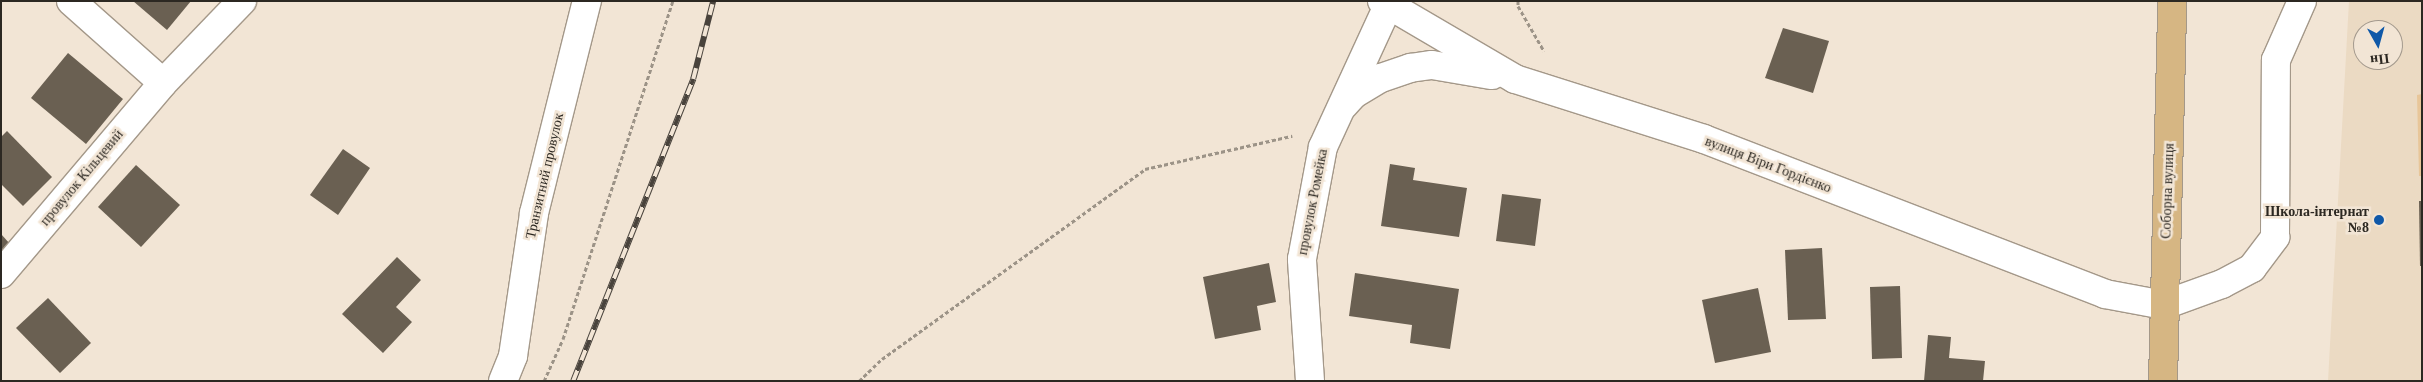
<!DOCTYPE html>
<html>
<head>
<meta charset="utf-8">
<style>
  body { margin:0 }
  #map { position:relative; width:2423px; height:382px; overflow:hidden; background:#f2e5d5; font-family:Georgia,serif }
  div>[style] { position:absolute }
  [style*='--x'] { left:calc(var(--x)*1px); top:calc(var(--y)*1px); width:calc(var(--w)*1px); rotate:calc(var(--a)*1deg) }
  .built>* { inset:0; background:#ebdac3 }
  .green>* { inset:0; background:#e8c699 }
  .building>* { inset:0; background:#6a6052 }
  .path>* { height:3px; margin-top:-1.5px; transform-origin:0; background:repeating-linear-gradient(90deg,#9c9387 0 4px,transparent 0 6.5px) }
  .roads { filter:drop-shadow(1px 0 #a49889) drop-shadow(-1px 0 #a49889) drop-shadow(0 1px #a49889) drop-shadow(0 -1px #a49889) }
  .minor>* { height:28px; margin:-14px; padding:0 14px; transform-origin:14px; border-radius:14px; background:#fff }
  .major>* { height:28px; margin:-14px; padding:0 14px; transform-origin:14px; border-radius:14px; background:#d6b683 }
  .rail>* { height:5.5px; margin-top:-2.75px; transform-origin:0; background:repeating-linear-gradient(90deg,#f2e5d5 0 11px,#49433c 0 22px); box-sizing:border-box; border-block:1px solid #49433c }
  .dots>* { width:14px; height:14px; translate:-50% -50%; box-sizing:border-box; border:2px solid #f2e5d5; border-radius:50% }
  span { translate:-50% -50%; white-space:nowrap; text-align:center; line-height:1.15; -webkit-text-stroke:5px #f2e5d5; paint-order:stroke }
  .street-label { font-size:14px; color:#2c2822 }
  .poi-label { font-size:14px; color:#2c2822; font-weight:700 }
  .right { translate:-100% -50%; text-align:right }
  .frame { position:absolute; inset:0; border:2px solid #2c2822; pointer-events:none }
  .north { position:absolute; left:2353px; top:20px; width:50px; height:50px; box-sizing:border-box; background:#f2e5d5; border:1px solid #a3998d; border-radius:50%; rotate:173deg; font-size:14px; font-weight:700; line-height:20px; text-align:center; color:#2c2822 }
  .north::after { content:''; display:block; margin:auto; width:18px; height:22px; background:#0f58a8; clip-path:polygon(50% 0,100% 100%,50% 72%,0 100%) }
</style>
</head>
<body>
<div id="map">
  <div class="built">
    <div style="clip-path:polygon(evenodd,2349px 1px,2422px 1px,2422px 381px,2328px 381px,2349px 1px,2363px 30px,2393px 30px,2393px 60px,2363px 60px,2363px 30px)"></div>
  </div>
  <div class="green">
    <div style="clip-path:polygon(2422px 94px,2422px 176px,2419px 176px,2417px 95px)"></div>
  </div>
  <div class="building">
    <div style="clip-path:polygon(133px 1px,191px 1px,167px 30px)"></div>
    <div style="clip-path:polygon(1783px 28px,1829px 41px,1813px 93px,1765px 78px)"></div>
    <div style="clip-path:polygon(68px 53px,123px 99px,86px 144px,31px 98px)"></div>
    <div style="clip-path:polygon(7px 131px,52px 177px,23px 206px,1px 184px,1px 137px)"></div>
    <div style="clip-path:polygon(343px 149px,370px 168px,338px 215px,310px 195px)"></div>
    <div style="clip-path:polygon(1390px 164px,1415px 168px,1413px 180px,1467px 188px,1459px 237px,1381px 226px)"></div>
    <div style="clip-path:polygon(136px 165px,180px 205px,141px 247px,98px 207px)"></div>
    <div style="clip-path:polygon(1502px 194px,1541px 199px,1535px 246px,1496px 241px)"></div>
    <div style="clip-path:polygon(2419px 201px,2422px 201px,2422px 266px,2420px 266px)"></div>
    <div style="clip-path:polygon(1px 234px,10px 244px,1px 251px)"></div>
    <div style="clip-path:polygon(1822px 248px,1826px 319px,1788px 320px,1785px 250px)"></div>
    <div style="clip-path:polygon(397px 257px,421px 280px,396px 307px,412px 322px,383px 353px,342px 314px)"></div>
    <div style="clip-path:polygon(1269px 263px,1276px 302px,1257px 306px,1261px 330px,1215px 339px,1203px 277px)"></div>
    <div style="clip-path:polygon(1355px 273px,1459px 289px,1450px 349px,1410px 343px,1412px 325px,1349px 316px)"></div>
    <div style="clip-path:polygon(1900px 286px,1902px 358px,1872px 359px,1870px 287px)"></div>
    <div style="clip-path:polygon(1758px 288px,1771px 352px,1715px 363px,1702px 300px)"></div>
    <div style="clip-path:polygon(48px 298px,91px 343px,60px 373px,16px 328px)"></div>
    <div style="clip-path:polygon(1928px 335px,1951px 337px,1949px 358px,1985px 361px,1983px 381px,1924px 381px)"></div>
  </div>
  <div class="path">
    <div style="--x:1518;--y:1;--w:5;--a:90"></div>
    <div style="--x:1518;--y:6;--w:52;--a:60"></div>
    <div style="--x:544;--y:381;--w:46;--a:-65.7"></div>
    <div style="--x:563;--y:339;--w:355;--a:-72"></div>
    <div style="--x:859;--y:381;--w:32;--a:-44"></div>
    <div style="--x:882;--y:359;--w:324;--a:-35.8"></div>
    <div style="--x:1145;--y:169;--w:151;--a:-12.7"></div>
  </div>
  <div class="roads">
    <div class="minor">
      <div style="--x:71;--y:1;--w:123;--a:41.7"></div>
      <div style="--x:1382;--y:1;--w:154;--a:30.4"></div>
      <div style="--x:1515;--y:79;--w:198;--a:17.6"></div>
      <div style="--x:1704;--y:139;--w:430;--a:21.1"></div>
      <div style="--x:2105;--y:294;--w:60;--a:10.6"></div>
      <div style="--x:2164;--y:305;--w:62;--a:-19.9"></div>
      <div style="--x:2222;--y:284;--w:34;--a:-28"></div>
      <div style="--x:2252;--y:268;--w:39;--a:-53"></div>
      <div style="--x:2275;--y:237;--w:177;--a:-89.7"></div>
      <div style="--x:2276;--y:60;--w:64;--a:-66.2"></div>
      <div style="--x:1344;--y:105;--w:15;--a:-48"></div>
      <div style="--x:1354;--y:94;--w:31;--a:-31"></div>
      <div style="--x:1381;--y:78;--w:31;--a:-19"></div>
      <div style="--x:1410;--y:68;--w:22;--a:-8"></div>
      <div style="--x:1432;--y:65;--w:61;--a:9.5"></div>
      <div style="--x:1;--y:274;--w:250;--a:-49.7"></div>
      <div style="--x:163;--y:83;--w:114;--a:-46.1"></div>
      <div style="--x:503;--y:381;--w:27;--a:-68"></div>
      <div style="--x:513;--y:356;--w:145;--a:-81.6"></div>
      <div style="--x:534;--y:213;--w:219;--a:-76"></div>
      <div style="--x:1310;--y:381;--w:122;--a:-93.8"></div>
      <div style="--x:1302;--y:259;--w:114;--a:-79.4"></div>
      <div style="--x:1323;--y:147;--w:161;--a:-65.3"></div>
    </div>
    <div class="major">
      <div style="--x:2163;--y:381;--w:380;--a:-88.6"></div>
    </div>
  </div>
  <div class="rail">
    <div style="--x:573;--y:381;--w:325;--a:-68.3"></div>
    <div style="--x:693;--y:79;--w:81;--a:-75.6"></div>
  </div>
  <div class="dots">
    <div style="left:2379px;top:220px;background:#0f58a8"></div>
  </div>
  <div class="street-label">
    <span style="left:1768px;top:165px;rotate:21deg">вулиця Віри Гордієнко</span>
    <span style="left:545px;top:176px;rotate:-77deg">Транзитний провулок</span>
    <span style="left:82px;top:178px;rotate:-50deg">провулок Кільцевий</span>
    <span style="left:2168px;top:191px;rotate:-88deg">Соборна вулиця</span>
    <span style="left:1313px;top:202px;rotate:-79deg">провулок Ромейка</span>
  </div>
  <div class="poi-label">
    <span class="right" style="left:2369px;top:220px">Школа-інтернат<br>№8</span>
  </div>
  <div class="frame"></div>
  <div class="north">Пн</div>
</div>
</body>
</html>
